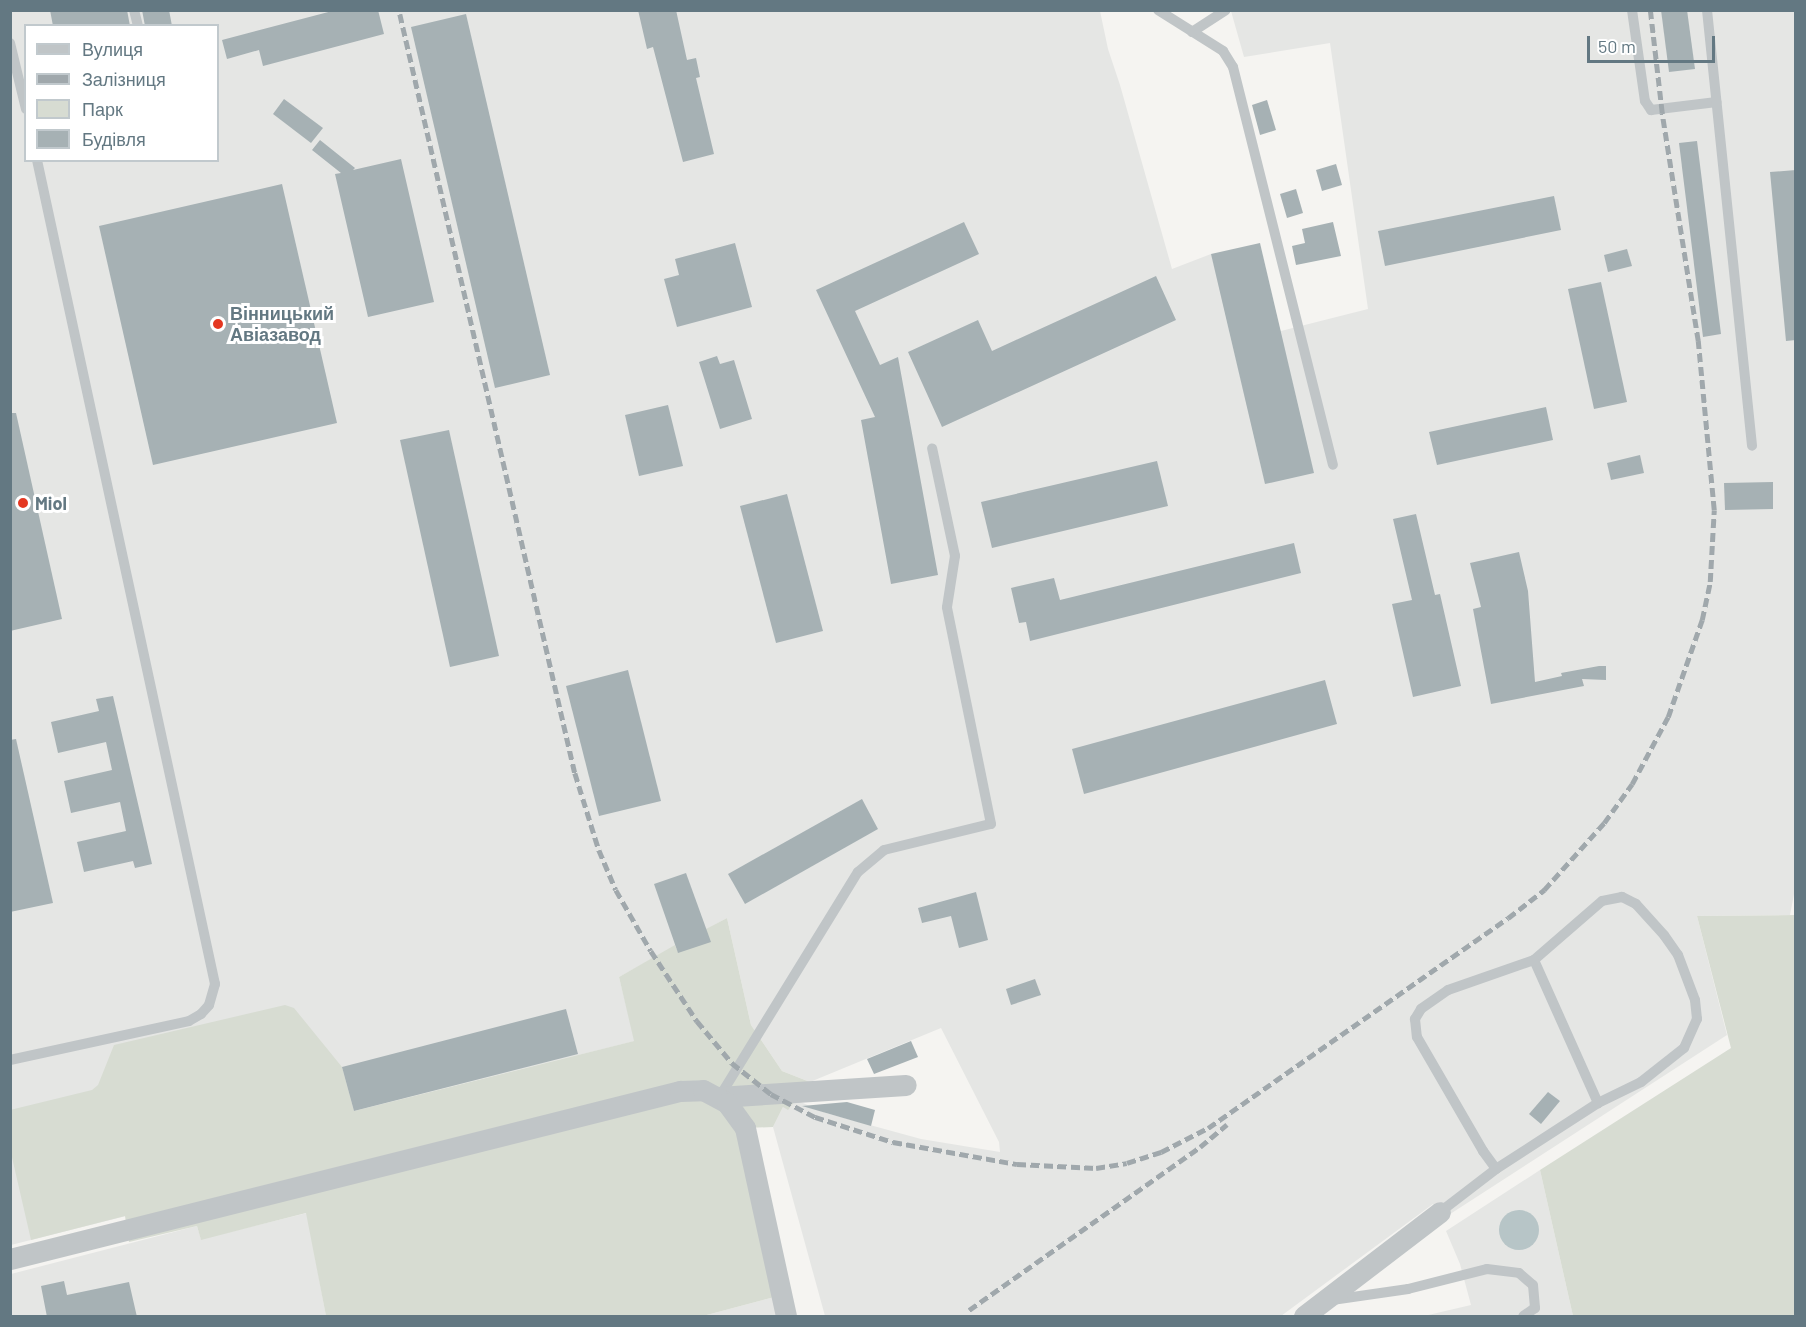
<!DOCTYPE html>
<html>
<head>
<meta charset="utf-8">
<style>
  body { margin:0 }
  #map { position:relative; width:1806px; height:1327px; overflow:hidden; background:#f5f4f1; font-family:Barlow,sans-serif }
  div>[style] { position:absolute }
  [style*='--x'] { left:calc(var(--x)*1px); top:calc(var(--y)*1px); width:calc(var(--w)*1px); rotate:calc(var(--a)*1deg) }
  .built>* { inset:0; background:#e5e6e4 }
  .green>* { inset:0; background:#d7dcd2 }
  .water>* { inset:0; background:#b7c5c7 }
  .round { border-radius:50% }
  .building>* { inset:0; background:#a6b1b4 }
  .lane>* { height:10px; margin:-5px; padding:0 5px; transform-origin:5px; border-radius:5px; background:#c0c5c7 }
  .street>* { height:21px; margin:-10.5px; padding:0 10.5px; transform-origin:10.5px; border-radius:10.5px; background:#c0c5c7 }
  .rail>* { height:4.5px; margin-top:-2.25px; transform-origin:0; background:repeating-linear-gradient(90deg,#a0a8ac 0 9px,transparent 0 13.5px) }
  .dots>* { width:16px; height:16px; translate:-50% -50%; box-sizing:border-box; border:3px solid #fff; border-radius:50% }
  span { translate:-50% -50%; white-space:nowrap; text-align:center; line-height:1.15; -webkit-text-stroke:6px #fff; paint-order:stroke }
  .poi-label { font-size:18px; color:#637882; font-weight:700 }
  .left { translate:0 -50%; text-align:left }
  .frame { position:absolute; inset:0; border:12px solid #637882; pointer-events:none }
  .legend { position:absolute; left:24px; top:24px; width:195px; height:138px; box-sizing:border-box; background:#fff; border:2px solid #c1c9cd; margin:0; padding:8px 10px; list-style:none; font-size:18px; color:#637882 }
  .legend li { display:flex; align-items:center; gap:12px; height:30px }
  .legend b { width:30px; border:2px solid #c1c9cd }
  .scale { position:absolute; left:1587px; top:36px; width:128px; height:27px; box-sizing:border-box; border:3px solid #637882; border-top:0; padding-left:8px; font-size:18px; line-height:21px; white-space:nowrap; color:#637882; -webkit-text-stroke:4px #fff; paint-order:stroke }
</style>
</head>
<body>
<div id="map">
  <div class="built">
    <div style="clip-path:polygon(evenodd,10px 11px,1100px 11px,1108px 49px,1120px 85px,1172px 269px,1211px 254px,1281px 331px,1368px 309px,1330px 43px,1244px 57px,1231px 11px,1795px 11px,1795px 889px,1790px 915px,1697px 916px,1727px 1035px,1444px 1218px,1433px 1204px,1281px 1316px,825px 1316px,773px 1127px,783px 1107px,796px 1100px,826px 1113px,921px 1139px,1000px 1152px,999px 1142px,941px 1028px,810px 1082px,782px 1071px,751px 1025px,727px 918px,619px 977px,635px 1041px,328px 1117px,126px 1216px,11px 1245px,10px 11px,26px 26px,218px 26px,218px 160px,26px 160px,26px 26px)"></div>
    <div style="clip-path:polygon(1540px 1170px,1573px 1316px,1424px 1316px,1471px 1305px,1460px 1264px,1446px 1231px)"></div>
    <div style="clip-path:polygon(307px 1213px,326px 1316px,11px 1316px,11px 1274px,197px 1226px,201px 1239px)"></div>
    <div style="clip-path:polygon(782px 1295px,786px 1316px,703px 1316px)"></div>
  </div>
  <div class="green">
    <div style="clip-path:polygon(1795px 915px,1795px 1316px,1573px 1316px,1540px 1170px,1731px 1048px,1697px 916px)"></div>
    <div style="clip-path:polygon(727px 918px,751px 1025px,782px 1071px,810px 1082px,788px 1110px,783px 1107px,773px 1127px,745px 1128px,782px 1295px,703px 1316px,326px 1316px,306px 1213px,201px 1240px,197px 1226px,129px 1242px,125px 1216px,31px 1240px,11px 1153px,10px 1110px,92px 1090px,98px 1085px,114px 1045px,285px 1005px,294px 1008px,342px 1067px,354px 1111px,634px 1041px,619px 977px,675px 945px,678px 952px,706px 929px)"></div>
  </div>
  <div class="water">
    <div class="round" style="left:1499px;top:1210px;width:40px;height:40px"></div>
  </div>
  <div class="building">
    <div style="clip-path:polygon(50px 10px,127px 10px,130px 26px,53px 26px)"></div>
    <div style="clip-path:polygon(142px 10px,169px 10px,172px 26px,145px 26px)"></div>
    <div style="clip-path:polygon(336px 10px,378px 10px,384px 34px,263px 66px,259px 50px,227px 59px,222px 40px)"></div>
    <div style="clip-path:polygon(638px 10px,676px 10px,687px 60px,696px 58px,700px 77px,696px 78px,714px 154px,683px 162px,653px 47px,647px 49px)"></div>
    <div style="clip-path:polygon(1661px 10px,1687px 10px,1695px 69px,1669px 72px)"></div>
    <div style="clip-path:polygon(466px 14px,550px 375px,495px 388px,411px 27px)"></div>
    <div style="clip-path:polygon(284px 99px,323px 128px,311px 143px,273px 114px)"></div>
    <div style="clip-path:polygon(1267px 100px,1276px 130px,1260px 135px,1252px 105px)"></div>
    <div style="clip-path:polygon(320px 140px,355px 168px,353px 170px,401px 159px,434px 302px,368px 317px,335px 174px,341px 173px,312px 150px)"></div>
    <div style="clip-path:polygon(1697px 141px,1721px 334px,1703px 337px,1679px 143px)"></div>
    <div style="clip-path:polygon(1336px 164px,1342px 185px,1322px 191px,1316px 170px)"></div>
    <div style="clip-path:polygon(1796px 170px,1796px 340px,1786px 341px,1770px 172px)"></div>
    <div style="clip-path:polygon(282px 184px,337px 423px,153px 465px,99px 226px)"></div>
    <div style="clip-path:polygon(1296px 189px,1303px 213px,1287px 218px,1280px 194px)"></div>
    <div style="clip-path:polygon(1554px 196px,1561px 230px,1385px 266px,1378px 231px)"></div>
    <div style="clip-path:polygon(964px 222px,979px 254px,855px 311px,880px 365px,898px 357px,938px 575px,891px 584px,861px 420px,875px 417px,816px 290px)"></div>
    <div style="clip-path:polygon(1333px 222px,1341px 256px,1296px 265px,1292px 246px,1305px 243px,1302px 229px)"></div>
    <div style="clip-path:polygon(735px 243px,752px 307px,677px 327px,664px 279px,679px 275px,675px 259px)"></div>
    <div style="clip-path:polygon(1260px 243px,1314px 473px,1265px 484px,1211px 254px)"></div>
    <div style="clip-path:polygon(1627px 249px,1632px 266px,1608px 272px,1604px 255px)"></div>
    <div style="clip-path:polygon(1156px 276px,1176px 320px,942px 427px,908px 352px,978px 320px,992px 351px)"></div>
    <div style="clip-path:polygon(1601px 282px,1627px 402px,1594px 409px,1568px 289px)"></div>
    <div style="clip-path:polygon(717px 356px,720px 364px,734px 360px,752px 419px,720px 429px,699px 362px)"></div>
    <div style="clip-path:polygon(668px 405px,683px 466px,639px 476px,625px 415px)"></div>
    <div style="clip-path:polygon(1546px 407px,1553px 440px,1437px 465px,1429px 432px)"></div>
    <div style="clip-path:polygon(10px 413px,16px 413px,62px 619px,10px 631px)"></div>
    <div style="clip-path:polygon(449px 430px,499px 656px,450px 667px,400px 440px)"></div>
    <div style="clip-path:polygon(1640px 455px,1644px 473px,1611px 480px,1607px 463px)"></div>
    <div style="clip-path:polygon(1157px 461px,1168px 506px,992px 548px,981px 502px)"></div>
    <div style="clip-path:polygon(1773px 482px,1773px 509px,1725px 510px,1724px 483px)"></div>
    <div style="clip-path:polygon(787px 494px,823px 631px,776px 643px,740px 506px)"></div>
    <div style="clip-path:polygon(1416px 514px,1435px 595px,1440px 594px,1461px 686px,1413px 697px,1392px 604px,1412px 600px,1393px 519px)"></div>
    <div style="clip-path:polygon(1294px 543px,1301px 573px,1030px 641px,1026px 622px,1019px 623px,1011px 588px,1054px 578px,1060px 600px)"></div>
    <div style="clip-path:polygon(1519px 552px,1528px 591px,1535px 682px,1562px 676px,1561px 673px,1599px 666px,1606px 666px,1606px 680px,1582px 679px,1584px 686px,1491px 704px,1473px 609px,1481px 607px,1470px 563px)"></div>
    <div style="clip-path:polygon(628px 670px,661px 801px,599px 816px,566px 686px)"></div>
    <div style="clip-path:polygon(1325px 680px,1337px 724px,1084px 794px,1072px 749px)"></div>
    <div style="clip-path:polygon(113px 696px,152px 864px,135px 868px,133px 861px,84px 872px,77px 842px,126px 831px,120px 802px,71px 813px,64px 781px,112px 770px,106px 742px,58px 753px,51px 722px,99px 711px,96px 699px)"></div>
    <div style="clip-path:polygon(16px 739px,53px 903px,10px 912px,10px 740px)"></div>
    <div style="clip-path:polygon(862px 799px,878px 829px,745px 904px,728px 874px)"></div>
    <div style="clip-path:polygon(686px 873px,711px 942px,678px 953px,654px 884px)"></div>
    <div style="clip-path:polygon(976px 892px,988px 940px,959px 948px,951px 916px,922px 923px,918px 908px)"></div>
    <div style="clip-path:polygon(1035px 979px,1041px 995px,1011px 1005px,1006px 989px)"></div>
    <div style="clip-path:polygon(566px 1009px,578px 1054px,354px 1111px,342px 1067px)"></div>
    <div style="clip-path:polygon(911px 1041px,918px 1057px,874px 1074px,867px 1059px)"></div>
    <div style="clip-path:polygon(1548px 1092px,1560px 1101px,1541px 1124px,1529px 1114px)"></div>
    <div style="clip-path:polygon(847px 1102px,875px 1110px,871px 1126px,802px 1106px)"></div>
    <div style="clip-path:polygon(64px 1281px,67px 1295px,129px 1282px,137px 1317px,47px 1317px,41px 1286px)"></div>
  </div>
  <div class="lane">
    <div style="--x:134;--y:10;--w:16;--a:76"></div>
    <div style="--x:1158;--y:10;--w:77;--a:32.2"></div>
    <div style="--x:1223;--y:51;--w:19;--a:58"></div>
    <div style="--x:1233;--y:67;--w:410;--a:75.9"></div>
    <div style="--x:1632;--y:10;--w:92;--a:81.9"></div>
    <div style="--x:1645;--y:101;--w:11;--a:56"></div>
    <div style="--x:1651;--y:110;--w:66;--a:-6.9"></div>
    <div style="--x:1707;--y:10;--w:438;--a:84.1"></div>
    <div style="--x:1192;--y:32;--w:40;--a:-32.9"></div>
    <div style="--x:10;--y:43;--w:68;--a:76.4"></div>
    <div style="--x:1534;--y:960;--w:157;--a:65.9"></div>
    <div style="--x:10;--y:1060;--w:183;--a:-12.3"></div>
    <div style="--x:189;--y:1021;--w:14;--a:-30"></div>
    <div style="--x:201;--y:1014;--w:12;--a:-48"></div>
    <div style="--x:209;--y:1005;--w:22;--a:-74"></div>
    <div style="--x:215;--y:984;--w:843;--a:-102.19"></div>
    <div style="--x:720;--y:1096;--w:263;--a:-58.4"></div>
    <div style="--x:858;--y:872;--w:34;--a:-40"></div>
    <div style="--x:884;--y:850;--w:110;--a:-13.7"></div>
    <div style="--x:991;--y:824;--w:221;--a:-101.5"></div>
    <div style="--x:947;--y:607;--w:52;--a:-81.1"></div>
    <div style="--x:955;--y:556;--w:110;--a:-102"></div>
    <div style="--x:1440;--y:1212;--w:71;--a:-37.5"></div>
    <div style="--x:1496;--y:1169;--w:121;--a:-32.9"></div>
    <div style="--x:1598;--y:1103;--w:48;--a:-26"></div>
    <div style="--x:1641;--y:1082;--w:55;--a:-38.3"></div>
    <div style="--x:1684;--y:1048;--w:32;--a:-66"></div>
    <div style="--x:1697;--y:1019;--w:19;--a:-96"></div>
    <div style="--x:1695;--y:1000;--w:48;--a:-110.7"></div>
    <div style="--x:1678;--y:955;--w:24;--a:-125"></div>
    <div style="--x:1664;--y:935;--w:42;--a:-132.1"></div>
    <div style="--x:1636;--y:904;--w:16;--a:-153"></div>
    <div style="--x:1622;--y:897;--w:20;--a:169"></div>
    <div style="--x:1602;--y:901;--w:90;--a:139.1"></div>
    <div style="--x:1534;--y:960;--w:91;--a:160.8"></div>
    <div style="--x:1448;--y:990;--w:33;--a:145"></div>
    <div style="--x:1421;--y:1009;--w:12;--a:121"></div>
    <div style="--x:1415;--y:1019;--w:18;--a:84"></div>
    <div style="--x:1417;--y:1037;--w:132;--a:59.9"></div>
    <div style="--x:1483;--y:1151;--w:22;--a:54"></div>
    <div style="--x:1332;--y:1300;--w:77;--a:-8.2"></div>
    <div style="--x:1408;--y:1289;--w:81;--a:-14.2"></div>
    <div style="--x:1487;--y:1269;--w:32;--a:7"></div>
    <div style="--x:1519;--y:1273;--w:18;--a:41"></div>
    <div style="--x:1533;--y:1285;--w:23;--a:85"></div>
    <div style="--x:1535;--y:1308;--w:14;--a:146"></div>
  </div>
  <div class="street">
    <div style="--x:719;--y:1097;--w:187;--a:-3.7"></div>
    <div style="--x:10;--y:1259;--w:691;--a:-14.08"></div>
    <div style="--x:680;--y:1091;--w:23;--a:-2"></div>
    <div style="--x:703;--y:1090;--w:27;--a:28"></div>
    <div style="--x:727;--y:1103;--w:31;--a:54"></div>
    <div style="--x:745;--y:1128;--w:192;--a:77.7"></div>
    <div style="--x:1304;--y:1316;--w:171;--a:-37.4"></div>
  </div>
  <div class="rail">
    <div style="--x:400;--y:14;--w:779;--a:77.02"></div>
    <div style="--x:575;--y:773;--w:81;--a:72.7"></div>
    <div style="--x:599;--y:850;--w:43;--a:67"></div>
    <div style="--x:616;--y:890;--w:70;--a:60.2"></div>
    <div style="--x:651;--y:951;--w:84;--a:56.7"></div>
    <div style="--x:697;--y:1021;--w:55;--a:50.2"></div>
    <div style="--x:732;--y:1063;--w:50;--a:38.5"></div>
    <div style="--x:771;--y:1094;--w:50;--a:27.6"></div>
    <div style="--x:815;--y:1117;--w:82;--a:17.8"></div>
    <div style="--x:893;--y:1142;--w:126;--a:10.1"></div>
    <div style="--x:1017;--y:1164;--w:79;--a:2.9"></div>
    <div style="--x:1096;--y:1168;--w:31;--a:-9"></div>
    <div style="--x:1127;--y:1163;--w:36;--a:-18"></div>
    <div style="--x:1161;--y:1152;--w:53;--a:-27.1"></div>
    <div style="--x:1208;--y:1128;--w:366;--a:-35"></div>
    <div style="--x:1508;--y:918;--w:46;--a:-37.9"></div>
    <div style="--x:1544;--y:890;--w:90;--a:-48.2"></div>
    <div style="--x:1604;--y:823;--w:48;--a:-54.3"></div>
    <div style="--x:1632;--y:784;--w:76;--a:-61.8"></div>
    <div style="--x:1668;--y:717;--w:103;--a:-70.7"></div>
    <div style="--x:1702;--y:620;--w:39;--a:-78"></div>
    <div style="--x:1710;--y:582;--w:72;--a:-86.8"></div>
    <div style="--x:1714;--y:510;--w:170;--a:-95.4"></div>
    <div style="--x:1698;--y:341;--w:231;--a:-99"></div>
    <div style="--x:1662;--y:113;--w:104;--a:-96.6"></div>
    <div style="--x:969;--y:1310;--w:283;--a:-35.2"></div>
    <div style="--x:1200;--y:1147;--w:35;--a:-40"></div>
  </div>
  <div class="dots">
    <div style="left:218px;top:324px;background:#e43721"></div>
    <div style="left:23px;top:503px;background:#e43721"></div>
  </div>
  <div class="poi-label">
    <span class="left" style="left:230px;top:324px">Вінницький<br>Авіазавод</span>
    <span class="left" style="left:35px;top:503px">Miol</span>
  </div>
  <div class="frame"></div>
  <ul class="legend">
  <li><b style="height:8px;background:#c0c5c7"></b>Вулиця</li>
  <li><b style="height:8px;background:#a0a8ac"></b>Залізниця</li>
  <li><b style="height:16px;background:#d7dcd2"></b>Парк</li>
  <li><b style="height:16px;background:#a6b1b4"></b>Будівля</li>
  </ul>
  <div class="scale">50 m</div>
</div>
</body>
</html>
